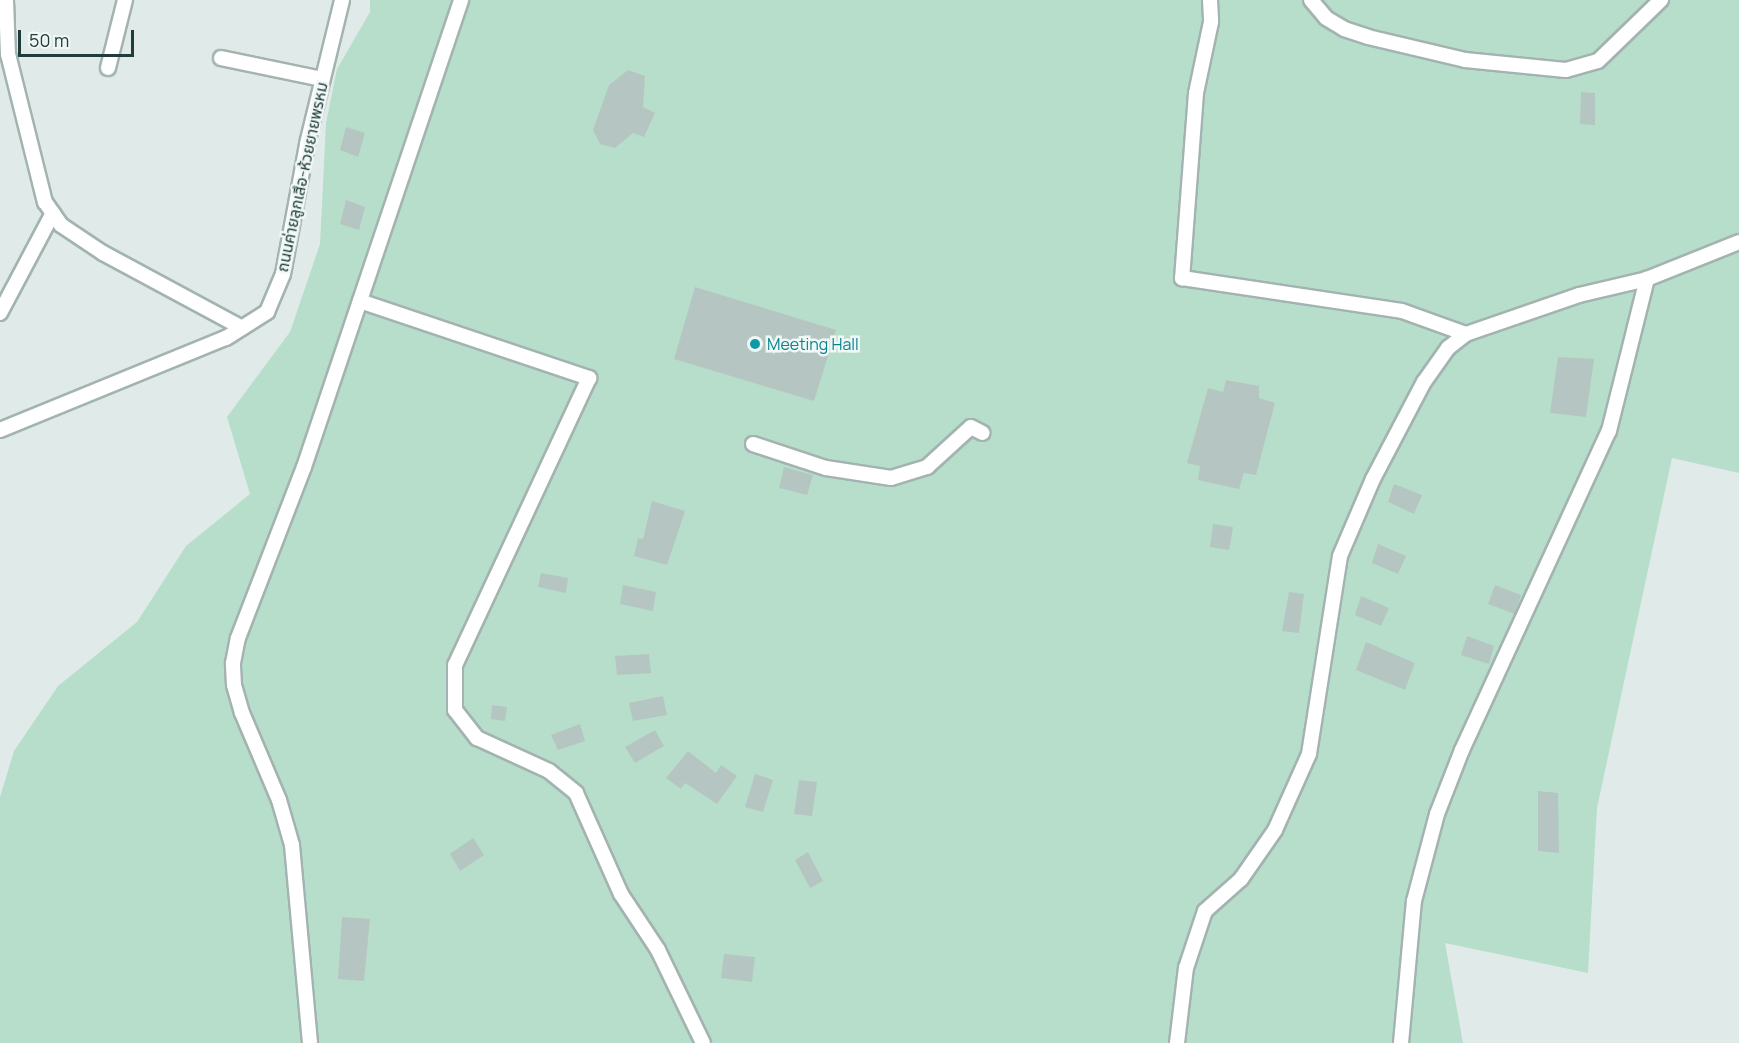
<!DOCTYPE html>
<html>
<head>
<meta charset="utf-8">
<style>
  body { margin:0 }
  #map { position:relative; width:1739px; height:1043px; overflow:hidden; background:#e0ebe9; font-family:Manrope,"Noto Sans Thai",sans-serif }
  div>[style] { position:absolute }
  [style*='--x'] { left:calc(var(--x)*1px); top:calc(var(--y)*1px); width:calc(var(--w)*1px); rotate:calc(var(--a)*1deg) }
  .green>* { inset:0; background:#b7deca }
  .building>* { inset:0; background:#b5c6c2 }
  .roads { filter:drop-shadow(2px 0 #a3b3b1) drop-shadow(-2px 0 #a3b3b1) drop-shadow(0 2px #a3b3b1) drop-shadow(0 -2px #a3b3b1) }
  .street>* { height:14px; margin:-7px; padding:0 7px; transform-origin:7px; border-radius:7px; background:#fff }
  .dots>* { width:16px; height:16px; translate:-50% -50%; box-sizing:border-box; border:3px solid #f0f8f6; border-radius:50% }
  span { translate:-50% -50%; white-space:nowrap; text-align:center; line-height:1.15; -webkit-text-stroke:5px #f0f8f6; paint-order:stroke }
  .street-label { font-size:16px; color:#203c3b }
  .culture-label { font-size:16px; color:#0d838f }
  .left { translate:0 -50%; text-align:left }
  .scale { position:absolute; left:18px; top:30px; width:116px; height:27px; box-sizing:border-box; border:3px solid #203c3b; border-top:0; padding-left:8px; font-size:18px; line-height:21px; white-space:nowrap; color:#203c3b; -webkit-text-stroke:4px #f0f8f6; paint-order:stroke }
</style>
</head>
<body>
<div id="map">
  <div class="green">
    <div style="clip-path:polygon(370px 0,1739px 0,1739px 473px,1672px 458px,1597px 808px,1588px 973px,1445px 943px,1463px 1043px,0 1043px,0 797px,14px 751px,58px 686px,137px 622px,186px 546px,250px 494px,227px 417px,290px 332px,320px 244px,326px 123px,337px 69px,370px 12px)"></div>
  </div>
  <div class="building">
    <div style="clip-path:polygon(628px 70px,645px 76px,643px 107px,655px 113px,644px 137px,633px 133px,615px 148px,600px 144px,593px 130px,609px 85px)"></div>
    <div style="clip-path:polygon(1581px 92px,1595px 93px,1595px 125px,1580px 124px)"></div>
    <div style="clip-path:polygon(346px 127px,365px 133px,358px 157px,340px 150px)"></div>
    <div style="clip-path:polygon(346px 200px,365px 207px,359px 230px,340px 224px)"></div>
    <div style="clip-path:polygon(695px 287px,836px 330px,814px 401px,674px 359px)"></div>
    <div style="clip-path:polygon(1558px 357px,1594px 359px,1586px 417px,1550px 413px)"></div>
    <div style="clip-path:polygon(1226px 380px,1259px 386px,1259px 398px,1275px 403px,1256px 475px,1244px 473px,1239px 489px,1198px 480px,1200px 466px,1187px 463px,1208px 388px,1223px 392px)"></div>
    <div style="clip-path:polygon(784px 467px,813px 475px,807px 495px,779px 488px)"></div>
    <div style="clip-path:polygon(1394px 484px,1422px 495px,1414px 514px,1388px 502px)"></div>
    <div style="clip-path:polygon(652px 501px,685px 511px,667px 565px,634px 556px,638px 538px,643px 539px)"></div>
    <div style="clip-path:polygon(1213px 524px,1233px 527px,1229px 550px,1210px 547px)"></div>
    <div style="clip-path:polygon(1378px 544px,1406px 556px,1398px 574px,1372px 563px)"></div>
    <div style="clip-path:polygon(541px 573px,568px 578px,566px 593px,538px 587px)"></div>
    <div style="clip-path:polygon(623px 585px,656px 592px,653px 611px,620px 604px)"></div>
    <div style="clip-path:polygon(1495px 585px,1521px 595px,1515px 614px,1488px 604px)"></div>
    <div style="clip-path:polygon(1289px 592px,1304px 594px,1299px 633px,1282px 631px)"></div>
    <div style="clip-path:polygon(1361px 596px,1389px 608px,1381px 626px,1355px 615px)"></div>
    <div style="clip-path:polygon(1467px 636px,1494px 646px,1489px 664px,1461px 655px)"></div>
    <div style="clip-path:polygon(1366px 642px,1415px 663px,1405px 690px,1356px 670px)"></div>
    <div style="clip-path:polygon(649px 654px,651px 673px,617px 675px,615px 656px)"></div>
    <div style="clip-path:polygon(663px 696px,667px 715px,633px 721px,629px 703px)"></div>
    <div style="clip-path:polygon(492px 705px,507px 707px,505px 721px,491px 719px)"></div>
    <div style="clip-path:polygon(580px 724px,585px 741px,558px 750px,551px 735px)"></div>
    <div style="clip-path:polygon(655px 730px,664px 746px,635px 763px,625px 747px)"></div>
    <div style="clip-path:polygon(688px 751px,716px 773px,721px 765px,737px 776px,717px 804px,685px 783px,681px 789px,666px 778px)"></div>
    <div style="clip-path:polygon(755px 774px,773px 780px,763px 812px,745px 807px)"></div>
    <div style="clip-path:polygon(799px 780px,817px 782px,812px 816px,794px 814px)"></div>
    <div style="clip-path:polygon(1538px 791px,1558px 793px,1559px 853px,1538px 851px)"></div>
    <div style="clip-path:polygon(473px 838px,484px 855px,460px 871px,450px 854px)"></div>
    <div style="clip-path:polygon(808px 852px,823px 881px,810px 888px,795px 860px)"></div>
    <div style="clip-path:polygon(342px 917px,370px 919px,364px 981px,338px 979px)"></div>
    <div style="clip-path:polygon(724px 954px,755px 957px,752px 982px,721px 978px)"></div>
  </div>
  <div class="roads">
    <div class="street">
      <div style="--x:6;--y:0;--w:54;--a:87.9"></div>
      <div style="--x:8;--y:54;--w:153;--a:76"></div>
      <div style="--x:45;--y:202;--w:28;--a:55"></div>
      <div style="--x:61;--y:225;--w:50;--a:33.7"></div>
      <div style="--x:103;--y:253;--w:158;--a:28.3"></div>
      <div style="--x:1210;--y:0;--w:22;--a:87"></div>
      <div style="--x:1211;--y:22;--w:73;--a:101.9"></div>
      <div style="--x:1196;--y:93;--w:186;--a:94.3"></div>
      <div style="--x:1182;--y:278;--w:222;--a:8.5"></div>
      <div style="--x:1402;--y:311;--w:68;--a:19.8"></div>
      <div style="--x:1311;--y:0;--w:23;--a:50"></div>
      <div style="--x:1326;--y:18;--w:21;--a:31"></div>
      <div style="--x:1344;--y:29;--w:25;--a:18"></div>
      <div style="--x:1368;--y:37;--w:100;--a:13.3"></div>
      <div style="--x:1465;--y:60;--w:101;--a:5.7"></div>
      <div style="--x:1566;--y:70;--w:33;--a:-16"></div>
      <div style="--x:1598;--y:61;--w:88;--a:-44.1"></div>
      <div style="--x:221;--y:58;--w:103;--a:11.7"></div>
      <div style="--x:108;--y:68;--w:70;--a:-76"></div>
      <div style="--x:360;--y:301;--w:242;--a:18.6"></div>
      <div style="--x:589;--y:378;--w:317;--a:115"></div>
      <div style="--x:455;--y:665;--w:45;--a:90"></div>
      <div style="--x:455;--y:710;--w:36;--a:52"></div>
      <div style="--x:477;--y:738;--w:79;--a:24.6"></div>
      <div style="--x:549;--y:771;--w:35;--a:39"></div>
      <div style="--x:576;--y:793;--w:111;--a:66"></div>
      <div style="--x:621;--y:894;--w:67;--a:56.5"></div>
      <div style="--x:658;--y:950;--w:103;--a:64.2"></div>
      <div style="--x:0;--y:313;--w:113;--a:-62.1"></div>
      <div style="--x:0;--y:430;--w:244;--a:-22.2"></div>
      <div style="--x:226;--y:338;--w:49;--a:-32.4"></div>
      <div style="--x:267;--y:312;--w:41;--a:-67.2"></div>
      <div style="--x:283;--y:274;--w:132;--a:-79.5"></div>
      <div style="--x:307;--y:144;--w:148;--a:-76.3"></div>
      <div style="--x:753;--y:444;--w:77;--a:18.2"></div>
      <div style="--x:826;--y:468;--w:66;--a:8.7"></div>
      <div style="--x:891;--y:478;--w:38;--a:-17"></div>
      <div style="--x:927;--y:467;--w:59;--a:-42.3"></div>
      <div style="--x:971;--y:427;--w:13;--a:27"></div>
      <div style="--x:310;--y:1043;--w:199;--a:-95.2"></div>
      <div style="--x:292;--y:845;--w:47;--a:-106.1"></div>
      <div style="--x:279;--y:800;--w:95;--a:-113"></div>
      <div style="--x:242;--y:713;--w:29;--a:-106"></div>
      <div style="--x:234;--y:685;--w:22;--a:-93"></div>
      <div style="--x:233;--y:663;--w:25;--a:-79"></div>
      <div style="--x:238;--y:638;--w:183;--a:-68.9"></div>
      <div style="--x:304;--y:467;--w:493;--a:-71.4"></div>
      <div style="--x:1177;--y:1043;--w:76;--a:-83.2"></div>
      <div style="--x:1186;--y:968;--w:60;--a:-71.6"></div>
      <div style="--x:1205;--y:911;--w:48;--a:-41.6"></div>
      <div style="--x:1241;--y:879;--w:60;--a:-55.2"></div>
      <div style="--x:1275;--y:830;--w:83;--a:-65.9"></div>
      <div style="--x:1309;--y:754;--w:200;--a:-81.1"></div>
      <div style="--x:1340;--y:556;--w:84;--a:-66.8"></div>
      <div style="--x:1373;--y:479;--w:110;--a:-62.3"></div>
      <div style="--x:1424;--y:382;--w:42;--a:-54.8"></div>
      <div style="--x:1448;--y:348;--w:23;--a:-38"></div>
      <div style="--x:1466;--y:334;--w:120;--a:-19"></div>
      <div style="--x:1579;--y:295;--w:70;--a:-13.2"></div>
      <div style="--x:1647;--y:279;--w:99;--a:-21.9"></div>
      <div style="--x:1401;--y:1043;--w:143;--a:-84.8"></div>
      <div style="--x:1414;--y:901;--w:90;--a:-75.2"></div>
      <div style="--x:1437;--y:814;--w:69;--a:-68.7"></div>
      <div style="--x:1462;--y:750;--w:351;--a:-65.3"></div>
      <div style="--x:1609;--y:431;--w:157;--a:-76"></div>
    </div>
  </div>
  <div class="dots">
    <div style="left:755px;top:344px;background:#0f9aa8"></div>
  </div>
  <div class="street-label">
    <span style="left:302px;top:177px;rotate:-78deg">ถนนค่ายลูกเสึอ-ห้วยยายพรหม</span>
  </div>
  <div class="culture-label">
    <span class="left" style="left:767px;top:344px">Meeting Hall</span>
  </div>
  <div class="scale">50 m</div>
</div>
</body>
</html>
